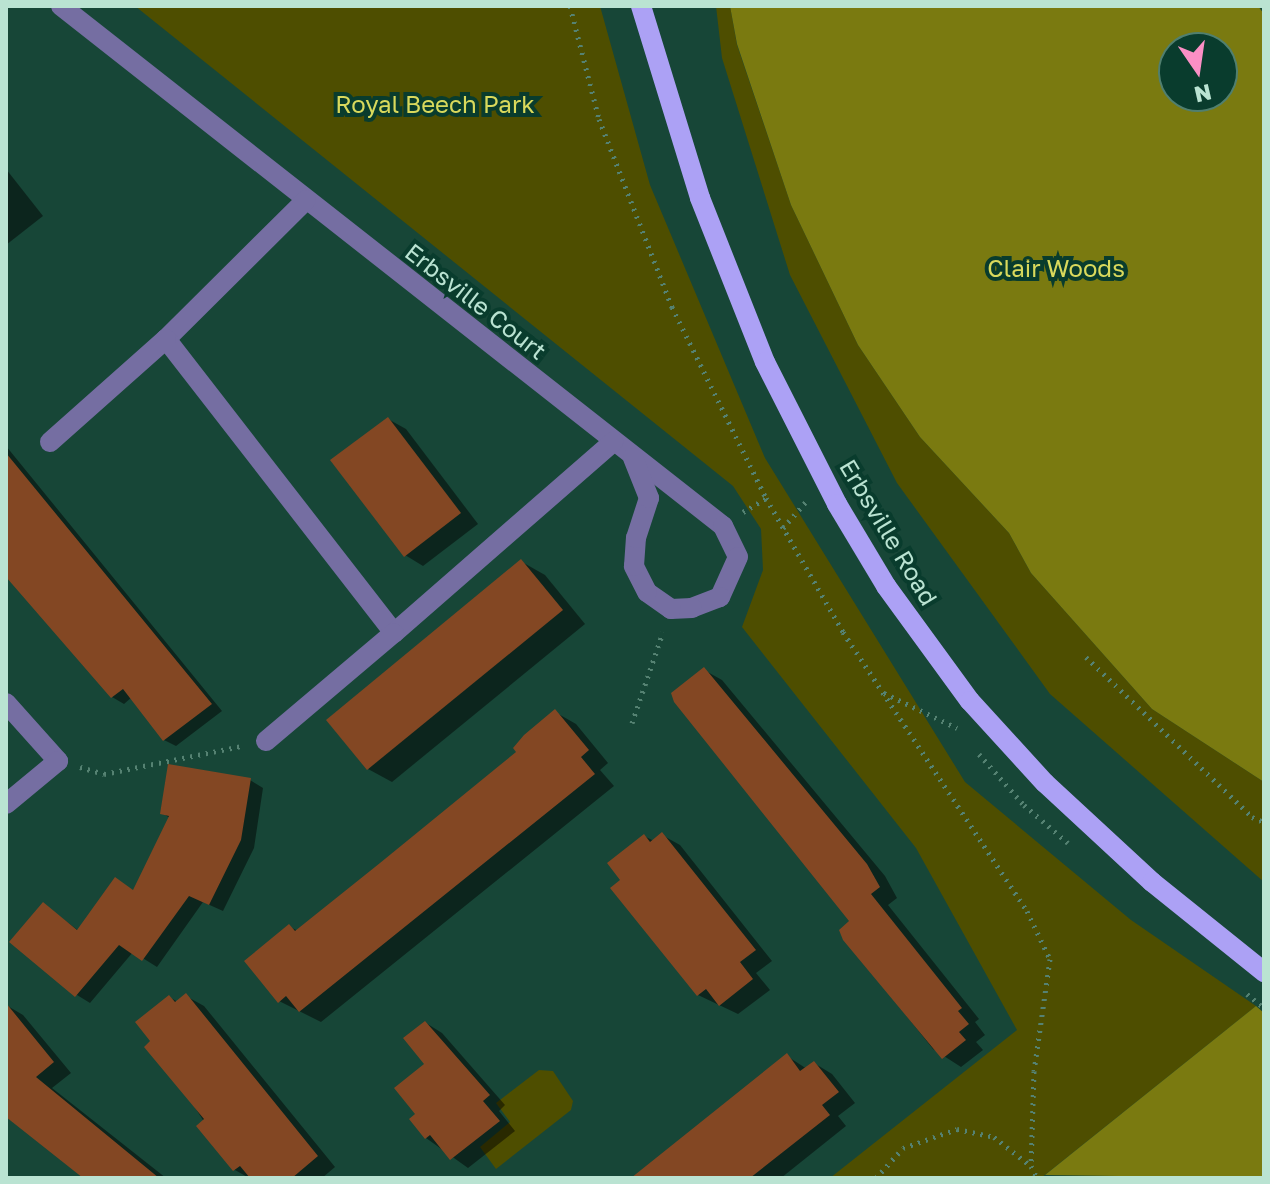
<!DOCTYPE html>
<html>
<head>
<meta charset="utf-8">
<style>
  body { margin:0 }
  #map { position:relative; width:1270px; height:1184px; overflow:hidden; background:#174637; font-family:"Golos Text",sans-serif }
  div>[style] { position:absolute }
  [style*='--x'] { left:calc(var(--x)*1px); top:calc(var(--y)*1px); width:calc(var(--w)*1px); rotate:calc(var(--a)*1deg) }
  .green>* { inset:0; background:#4e4e00 }
  .forest>* { inset:0; background:#7a7a10 }
  .shadow>* { inset:0; background:#0007 }
  .building>* { inset:0; background:#834723 }
  .path>* { height:5px; margin-top:-2.5px; transform-origin:0; background:repeating-linear-gradient(90deg,#558272 0 2px,transparent 0 8px) }
  .minor>* { height:20px; margin:-10px; padding:0 10px; transform-origin:10px; border-radius:10px; background:#756ea2 }
  .major>* { height:20px; margin:-10px; padding:0 10px; transform-origin:10px; border-radius:10px; background:#aca1f5 }
  span { translate:-50% -50%; white-space:nowrap; text-align:center; line-height:1.15; -webkit-text-stroke:8px #093c2d; paint-order:stroke }
  .park-label { font-size:24px; color:#d9d95c }
  .street-label { font-size:24px; color:#bae3d2 }
  .frame { position:absolute; inset:0; border:8px solid #bae3d2; pointer-events:none }
  .north { position:absolute; left:1158px; top:32px; width:80px; height:80px; box-sizing:border-box; background:#093c2d; border:2px solid #507f6f; border-radius:50%; rotate:167deg; font-size:22px; font-weight:700; line-height:32px; text-align:center; color:#bae3d2 }
  .north::after { content:''; display:block; margin:auto; width:28px; height:36px; background:#fb8fc5; clip-path:polygon(50% 0,100% 100%,50% 72%,0 100%) }
</style>
</head>
<body>
<div id="map">
  <div class="green">
    <div style="clip-path:polygon(135px 6px,600px 6px,650px 185px,765px 458px,965px 782px,1131px 920px,1256px 1006px,1041px 1178px,830px 1178px,1017px 1030px,916px 848px,742px 627px,763px 570px,761px 529px,733px 486px)"></div>
    <div style="clip-path:polygon(716px 6px,730px 6px,737px 45px,791px 205px,858px 345px,920px 437px,1009px 533px,1031px 573px,1152px 709px,1264px 782px,1264px 882px,1050px 694px,897px 483px,790px 275px,722px 58px)"></div>
    <div style="clip-path:polygon(539px 1070px,553px 1071px,573px 1101px,571px 1110px,496px 1169px,480px 1147px,510px 1122px,496px 1103px)"></div>
  </div>
  <div class="forest">
    <div style="clip-path:polygon(evenodd,730px 6px,1258px 6px,1264px 14px,1264px 782px,1152px 709px,1031px 573px,1009px 533px,920px 437px,858px 345px,791px 205px,737px 44px,730px 6px,1174px 48px,1222px 48px,1222px 96px,1174px 96px,1174px 48px)"></div>
    <div style="clip-path:polygon(1256px 1006px,1264px 1013px,1264px 1178px,1045px 1175px)"></div>
  </div>
  <div class="shadow">
    <div style="clip-path:polygon(6px 169px,43px 216px,6px 245px)"></div>
    <div style="clip-path:polygon(388px 419px,406px 429px,478px 524px,423px 566px,405px 555px)"></div>
    <div style="clip-path:polygon(6px 446px,222px 711px,176px 746px,164px 740px,132px 697px,124px 704px,112px 697px,6px 562px)"></div>
    <div style="clip-path:polygon(522px 562px,545px 575px,585px 624px,392px 782px,368px 769px)"></div>
    <div style="clip-path:polygon(704px 670px,722px 680px,885px 876px,897px 898px,888px 905px,979px 1019px,975px 1022px,985px 1035px,976px 1042px,983px 1050px,961px 1067px,933px 1049px,845px 939px,852px 922px)"></div>
    <div style="clip-path:polygon(555px 712px,576px 724px,608px 763px,600px 770px,614px 786px,321px 1022px,279px 1001px,290px 927px,298px 931px,518px 752px)"></div>
    <div style="clip-path:polygon(250px 780px,263px 788px,254px 848px,223px 911px,203px 902px,157px 967px,133px 952px,90px 1003px,77px 995px,43px 904px,79px 931px,134px 892px,170px 818px,162px 813px)"></div>
    <div style="clip-path:polygon(662px 835px,680px 845px,772px 961px,756px 973px,770px 990px,738px 1014px,698px 995px,623px 880px,644px 836px,654px 841px)"></div>
    <div style="clip-path:polygon(186px 996px,204px 1006px,335px 1167px,322px 1178px,249px 1178px,235px 1170px,153px 1042px,169px 997px,178px 1002px)"></div>
    <div style="clip-path:polygon(6px 1005px,23px 1015px,71px 1073px,52px 1088px,166px 1178px,87px 1178px,6px 1114px)"></div>
    <div style="clip-path:polygon(426px 1023px,442px 1033px,505px 1105px,499px 1111px,515px 1131px,468px 1168px,426px 1138px,418px 1115px,427px 1064px)"></div>
    <div style="clip-path:polygon(787px 1056px,807px 1069px,814px 1063px,832px 1074px,855px 1103px,838px 1116px,846px 1126px,781px 1178px,633px 1178px)"></div>
  </div>
  <div class="building">
    <div style="clip-path:polygon(388px 417px,461px 513px,404px 557px,330px 460px)"></div>
    <div style="clip-path:polygon(6px 453px,212px 704px,163px 741px,123px 689px,111px 698px,6px 577px)"></div>
    <div style="clip-path:polygon(521px 559px,563px 610px,367px 770px,326px 720px)"></div>
    <div style="clip-path:polygon(704px 667px,867px 864px,880px 887px,871px 894px,962px 1008px,958px 1011px,969px 1024px,959px 1032px,966px 1040px,942px 1059px,843px 940px,839px 930px,849px 921px,674px 702px,671px 693px)"></div>
    <div style="clip-path:polygon(555px 709px,589px 750px,581px 757px,595px 774px,299px 1012px,286px 996px,278px 1003px,244px 961px,289px 924px,295px 931px,380px 863px,516px 752px,513px 748px,524px 735px)"></div>
    <div style="clip-path:polygon(168px 764px,251px 778px,241px 840px,209px 905px,189px 896px,142px 961px,119px 945px,75px 997px,9px 942px,43px 902px,77px 930px,115px 877px,133px 890px,169px 816px,160px 814px)"></div>
    <div style="clip-path:polygon(662px 832px,756px 950px,740px 962px,753px 979px,719px 1006px,706px 989px,697px 996px,610px 888px,620px 880px,607px 863px,644px 834px,650px 842px)"></div>
    <div style="clip-path:polygon(186px 993px,318px 1156px,292px 1178px,250px 1178px,240px 1166px,233px 1171px,196px 1126px,204px 1119px,144px 1047px,150px 1041px,135px 1022px,169px 995px,175px 1002px)"></div>
    <div style="clip-path:polygon(6px 1003px,54px 1062px,36px 1077px,159px 1178px,83px 1178px,6px 1117px)"></div>
    <div style="clip-path:polygon(425px 1021px,490px 1095px,483px 1101px,500px 1121px,450px 1160px,430px 1135px,425px 1139px,409px 1119px,415px 1114px,394px 1088px,424px 1064px,403px 1038px)"></div>
    <div style="clip-path:polygon(787px 1053px,800px 1071px,814px 1061px,839px 1092px,822px 1105px,830px 1115px,750px 1178px,631px 1178px)"></div>
  </div>
  <div class="path">
    <div style="--x:570;--y:6;--w:117;--a:75.6"></div>
    <div style="--x:599;--y:119;--w:202;--a:68.8"></div>
    <div style="--x:672;--y:307;--w:213;--a:63.8"></div>
    <div style="--x:766;--y:498;--w:155;--a:60.1"></div>
    <div style="--x:843;--y:632;--w:334;--a:56.6"></div>
    <div style="--x:1027;--y:911;--w:53;--a:64.4"></div>
    <div style="--x:1050;--y:959;--w:113;--a:98.1"></div>
    <div style="--x:1034;--y:1071;--w:95;--a:91.8"></div>
    <div style="--x:743;--y:512;--w:27;--a:-31"></div>
    <div style="--x:783;--y:528;--w:38;--a:-49"></div>
    <div style="--x:1086;--y:657;--w:231;--a:43.9"></div>
    <div style="--x:1252;--y:817;--w:13;--a:23"></div>
    <div style="--x:884;--y:693;--w:81;--a:25.6"></div>
    <div style="--x:632;--y:723;--w:96;--a:-71.2"></div>
    <div style="--x:979;--y:754;--w:68;--a:48.6"></div>
    <div style="--x:1024;--y:805;--w:58;--a:40.8"></div>
    <div style="--x:80;--y:767;--w:25;--a:16"></div>
    <div style="--x:104;--y:774;--w:141;--a:-11.5"></div>
    <div style="--x:1247;--y:994;--w:22;--a:39"></div>
    <div style="--x:876;--y:1178;--w:40;--a:-48"></div>
    <div style="--x:903;--y:1148;--w:57;--a:-19.4"></div>
    <div style="--x:957;--y:1129;--w:38;--a:12"></div>
    <div style="--x:994;--y:1137;--w:47;--a:38.1"></div>
    <div style="--x:1031;--y:1166;--w:13;--a:63"></div>
  </div>
  <div class="minor">
    <div style="--x:61;--y:6;--w:842;--a:38.15"></div>
    <div style="--x:723;--y:526;--w:34;--a:64"></div>
    <div style="--x:738;--y:557;--w:44;--a:114.2"></div>
    <div style="--x:720;--y:597;--w:30;--a:159"></div>
    <div style="--x:692;--y:608;--w:21;--a:177"></div>
    <div style="--x:671;--y:609;--w:29;--a:-145"></div>
    <div style="--x:647;--y:592;--w:29;--a:-117"></div>
    <div style="--x:634;--y:566;--w:28;--a:-86"></div>
    <div style="--x:636;--y:538;--w:42;--a:-72"></div>
    <div style="--x:649;--y:498;--w:43;--a:-111.8"></div>
    <div style="--x:306;--y:200;--w:197;--a:135.2"></div>
    <div style="--x:166;--y:339;--w:372;--a:52.2"></div>
    <div style="--x:394;--y:633;--w:291;--a:-41.1"></div>
    <div style="--x:50;--y:442;--w:155;--a:-41.6"></div>
    <div style="--x:6;--y:703;--w:78;--a:48.1"></div>
    <div style="--x:58;--y:761;--w:67;--a:140.4"></div>
    <div style="--x:266;--y:741;--w:167;--a:-40.2"></div>
  </div>
  <div class="major">
    <div style="--x:641;--y:6;--w:201;--a:72.9"></div>
    <div style="--x:700;--y:198;--w:176;--a:68.4"></div>
    <div style="--x:765;--y:362;--w:159;--a:63.1"></div>
    <div style="--x:837;--y:504;--w:96;--a:59.1"></div>
    <div style="--x:886;--y:586;--w:142;--a:53.9"></div>
    <div style="--x:970;--y:701;--w:111;--a:47.6"></div>
    <div style="--x:1045;--y:783;--w:146;--a:42.8"></div>
    <div style="--x:1152;--y:882;--w:144;--a:38.8"></div>
  </div>
  <div class="park-label">
    <span style="left:435px;top:104px">Royal Beech Park</span>
    <span style="left:1056px;top:268px">Clair Woods</span>
  </div>
  <div class="street-label">
    <span style="left:476px;top:301px;rotate:38deg">Erbsville Court</span>
    <span style="left:889px;top:532px;rotate:59deg">Erbsville Road</span>
  </div>
  <div class="frame"></div>
  <div class="north">N</div>
</div>
</body>
</html>
